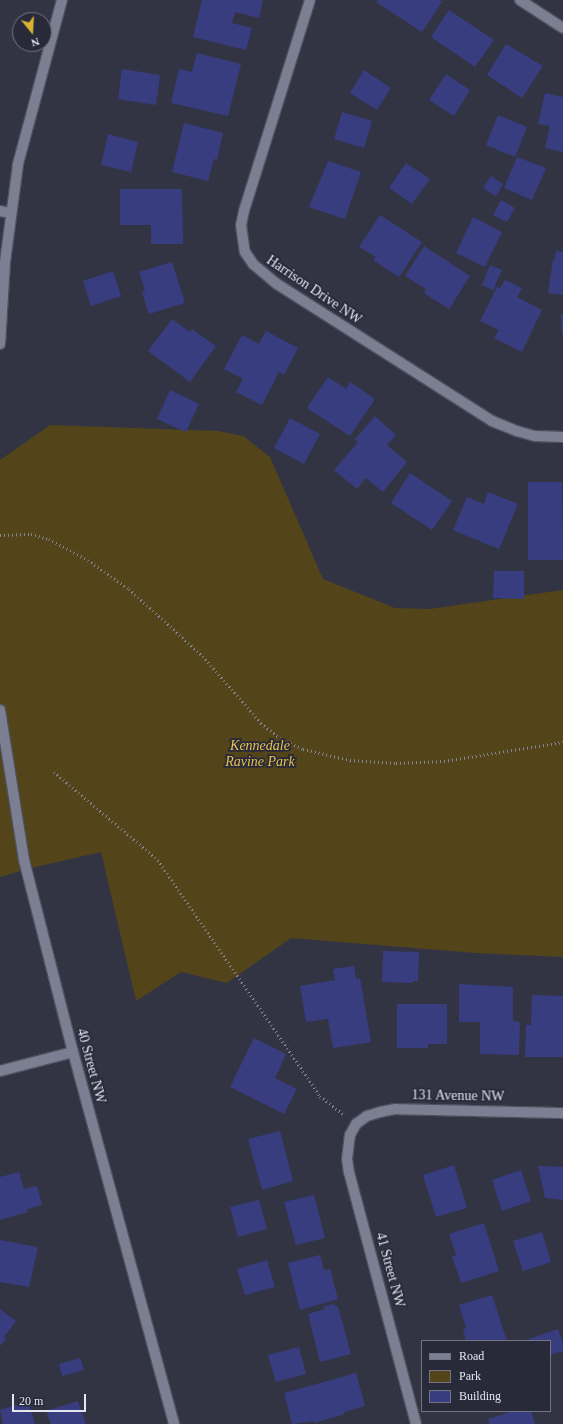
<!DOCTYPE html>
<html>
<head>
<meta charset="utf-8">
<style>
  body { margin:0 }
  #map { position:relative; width:563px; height:1424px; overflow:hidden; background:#323444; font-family:Georgia,serif }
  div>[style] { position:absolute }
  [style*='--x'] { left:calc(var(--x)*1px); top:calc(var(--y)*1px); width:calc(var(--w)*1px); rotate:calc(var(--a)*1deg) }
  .green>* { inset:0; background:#53441a }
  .building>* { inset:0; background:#383d80 }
  .path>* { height:2.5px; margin-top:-1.25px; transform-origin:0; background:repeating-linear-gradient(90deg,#848794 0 1px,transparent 0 4px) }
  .roads { filter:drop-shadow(1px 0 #4e515d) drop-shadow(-1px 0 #4e515d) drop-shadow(0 1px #4e515d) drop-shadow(0 -1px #4e515d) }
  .minor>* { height:10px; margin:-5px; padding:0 5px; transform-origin:5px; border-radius:5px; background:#7b7f91 }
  span { translate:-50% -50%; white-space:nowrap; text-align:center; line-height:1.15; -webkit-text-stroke:3.5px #282a3a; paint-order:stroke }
  .street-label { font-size:14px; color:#e3e6f0 }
  .park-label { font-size:14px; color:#e9c14a; font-style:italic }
  .legend { position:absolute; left:421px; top:1340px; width:130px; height:72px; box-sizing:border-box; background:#282a3a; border:1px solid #737583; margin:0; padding:5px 7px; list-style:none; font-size:12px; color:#e3e6f0 }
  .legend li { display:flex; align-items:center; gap:8px; height:20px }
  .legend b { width:20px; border:1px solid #737583 }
  .north { position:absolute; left:12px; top:12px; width:40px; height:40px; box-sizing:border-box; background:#282a3a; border:1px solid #737583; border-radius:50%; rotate:162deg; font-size:11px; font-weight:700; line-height:16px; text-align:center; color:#e3e6f0 }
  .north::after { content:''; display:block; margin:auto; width:14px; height:18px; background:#dbb233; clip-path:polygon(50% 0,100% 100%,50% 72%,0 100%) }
  .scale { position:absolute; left:12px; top:1394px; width:74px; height:18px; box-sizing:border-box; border:2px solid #e3e6f0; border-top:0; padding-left:5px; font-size:12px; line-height:14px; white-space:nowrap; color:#e3e6f0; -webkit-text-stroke:3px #282a3a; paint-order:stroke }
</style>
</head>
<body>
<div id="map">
  <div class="green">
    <div style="clip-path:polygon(50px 425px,218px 431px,243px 436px,270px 457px,323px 579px,395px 608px,430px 609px,563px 590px,563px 957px,476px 953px,291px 938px,227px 983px,181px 972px,136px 1001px,101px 852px,27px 869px,0 877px,0 460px)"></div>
  </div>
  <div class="building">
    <div style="clip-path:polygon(202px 0,263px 0,259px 18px,235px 12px,232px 23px,252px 28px,246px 50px,193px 37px)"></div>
    <div style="clip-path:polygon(378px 0,439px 0,442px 2px,422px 32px,376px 2px)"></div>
    <div style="clip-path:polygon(449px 10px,494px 40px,475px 67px,431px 37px)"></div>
    <div style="clip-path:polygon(506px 44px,543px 66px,522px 98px,487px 75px)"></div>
    <div style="clip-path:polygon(197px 53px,241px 64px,228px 116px,171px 103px,179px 69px,192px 72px)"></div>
    <div style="clip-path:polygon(122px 69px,160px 75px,156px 105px,118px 99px)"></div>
    <div style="clip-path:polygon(364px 70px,391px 88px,377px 110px,350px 93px)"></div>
    <div style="clip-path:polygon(446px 74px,470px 90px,454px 116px,429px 100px)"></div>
    <div style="clip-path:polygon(545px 93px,563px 97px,563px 152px,545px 148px,550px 126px,538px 124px)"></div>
    <div style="clip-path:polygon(342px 112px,372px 121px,364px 148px,334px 139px)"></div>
    <div style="clip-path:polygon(498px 115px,527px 127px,515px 157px,486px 145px)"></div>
    <div style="clip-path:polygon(184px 123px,223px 133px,217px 160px,214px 159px,208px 181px,172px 172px)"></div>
    <div style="clip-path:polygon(108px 134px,138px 142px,131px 172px,101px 165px)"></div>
    <div style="clip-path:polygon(517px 157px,546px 168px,532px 200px,504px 188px)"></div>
    <div style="clip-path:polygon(328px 161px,361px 172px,345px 219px,309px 207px)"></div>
    <div style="clip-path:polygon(406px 163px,430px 179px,412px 204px,389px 188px)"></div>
    <div style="clip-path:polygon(491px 176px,503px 184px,496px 196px,483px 188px)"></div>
    <div style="clip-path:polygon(120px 189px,182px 189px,183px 244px,151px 244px,151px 225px,120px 225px)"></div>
    <div style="clip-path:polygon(501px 200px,515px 208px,507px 222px,493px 215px)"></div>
    <div style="clip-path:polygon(380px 215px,422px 242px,399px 277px,373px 260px,376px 257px,359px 247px)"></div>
    <div style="clip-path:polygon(473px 217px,502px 232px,485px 267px,456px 253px)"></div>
    <div style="clip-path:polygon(424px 246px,470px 276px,449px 309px,424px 293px,426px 289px,405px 276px)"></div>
    <div style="clip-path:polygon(556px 251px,563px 252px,563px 295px,548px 293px,553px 259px,555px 259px)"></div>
    <div style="clip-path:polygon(172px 262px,185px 303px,149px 314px,142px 292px,145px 291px,139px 272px)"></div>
    <div style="clip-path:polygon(490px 265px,502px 270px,493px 290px,482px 285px)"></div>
    <div style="clip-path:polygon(113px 271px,121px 296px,91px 306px,83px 281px)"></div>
    <div style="clip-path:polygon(505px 280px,522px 288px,517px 297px,542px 310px,522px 352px,494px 338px,499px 330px,480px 321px,497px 287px,500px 288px)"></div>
    <div style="clip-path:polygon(563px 314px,563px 334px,562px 334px,561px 315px)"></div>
    <div style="clip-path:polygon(172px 319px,190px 332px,192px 329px,216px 346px,190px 382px,148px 351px)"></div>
    <div style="clip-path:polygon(266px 331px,298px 348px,284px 375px,279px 372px,262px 405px,236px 392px,243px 379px,224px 369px,242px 335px,259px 344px)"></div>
    <div style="clip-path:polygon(328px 377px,346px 389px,350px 382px,375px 399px,350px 436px,307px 408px)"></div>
    <div style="clip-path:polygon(170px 390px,199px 404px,186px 432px,157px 419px)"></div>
    <div style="clip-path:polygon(375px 416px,396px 435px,387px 445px,407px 462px,383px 492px,366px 478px,357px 489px,334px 470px,358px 442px,355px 439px)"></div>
    <div style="clip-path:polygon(290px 418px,320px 434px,304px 464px,274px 448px)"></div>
    <div style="clip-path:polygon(410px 473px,452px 501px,432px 530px,391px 503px)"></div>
    <div style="clip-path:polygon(528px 482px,562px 482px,563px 560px,528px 560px)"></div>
    <div style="clip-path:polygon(488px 492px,518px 504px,499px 549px,453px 530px,467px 497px,484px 504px)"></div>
    <div style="clip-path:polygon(494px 571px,524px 571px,524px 599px,493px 598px)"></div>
    <div style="clip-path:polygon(383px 951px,419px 952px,418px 981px,413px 981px,413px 983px,382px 982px)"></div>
    <div style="clip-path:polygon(354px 966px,356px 979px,360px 978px,371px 1042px,333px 1048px,328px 1019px,306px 1022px,300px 986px,335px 980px,333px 969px)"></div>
    <div style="clip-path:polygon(459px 984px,513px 987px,513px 1021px,520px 1022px,519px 1055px,480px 1054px,480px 1022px,459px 1022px)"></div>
    <div style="clip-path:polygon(532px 995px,563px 996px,563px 1057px,525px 1057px,526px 1025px,531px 1025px)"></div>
    <div style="clip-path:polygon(397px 1004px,447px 1004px,447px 1044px,428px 1044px,428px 1048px,397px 1048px)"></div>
    <div style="clip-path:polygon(254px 1038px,286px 1054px,275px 1078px,297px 1089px,284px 1114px,230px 1087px)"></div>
    <div style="clip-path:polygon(280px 1131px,293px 1181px,262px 1190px,248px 1139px)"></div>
    <div style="clip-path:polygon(454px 1165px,467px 1208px,436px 1217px,423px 1175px)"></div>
    <div style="clip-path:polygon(538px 1166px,563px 1167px,563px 1200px,545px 1198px)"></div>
    <div style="clip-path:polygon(521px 1170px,531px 1201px,502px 1211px,492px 1180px)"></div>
    <div style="clip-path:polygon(19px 1172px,24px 1189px,37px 1186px,42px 1205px,27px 1209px,28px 1212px,0 1220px,0 1177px)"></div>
    <div style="clip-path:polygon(314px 1195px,325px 1238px,296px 1245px,284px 1202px)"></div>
    <div style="clip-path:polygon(259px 1200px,267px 1229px,238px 1237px,230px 1207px)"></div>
    <div style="clip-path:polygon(484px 1223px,499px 1271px,461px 1283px,452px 1256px,456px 1255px,449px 1234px)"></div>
    <div style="clip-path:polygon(542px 1232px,551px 1262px,523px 1271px,513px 1241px)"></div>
    <div style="clip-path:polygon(0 1240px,38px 1247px,29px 1287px,0 1282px)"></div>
    <div style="clip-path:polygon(320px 1255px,324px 1270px,330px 1269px,338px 1299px,300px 1310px,288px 1263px)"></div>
    <div style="clip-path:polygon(267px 1260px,275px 1287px,245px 1295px,237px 1269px)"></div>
    <div style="clip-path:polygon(492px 1295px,507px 1341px,466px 1341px,463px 1329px,466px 1328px,459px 1305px)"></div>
    <div style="clip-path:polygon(334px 1304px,336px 1307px,338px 1306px,351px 1354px,320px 1362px,308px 1314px,325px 1309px,324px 1306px)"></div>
    <div style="clip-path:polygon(0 1309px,16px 1321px,4px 1337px,6px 1339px,0 1346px)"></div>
    <div style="clip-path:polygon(558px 1329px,563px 1343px,563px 1351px,550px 1355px,550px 1341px,530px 1341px,529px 1339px)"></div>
    <div style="clip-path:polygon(299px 1347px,306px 1374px,276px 1382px,268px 1355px)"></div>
    <div style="clip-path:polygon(80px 1358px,84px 1370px,62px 1376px,59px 1364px)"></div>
    <div style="clip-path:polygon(356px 1373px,365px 1406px,344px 1412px,345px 1414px,314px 1423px,313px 1421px,292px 1424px,284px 1393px)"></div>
    <div style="clip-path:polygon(28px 1401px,35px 1424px,3px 1424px,0 1410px)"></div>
    <div style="clip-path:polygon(78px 1401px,86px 1424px,51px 1424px,46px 1411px)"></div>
    <div style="clip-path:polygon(513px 1411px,531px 1411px,535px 1424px,489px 1424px,488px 1419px)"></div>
  </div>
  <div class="path">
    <div style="--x:0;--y:535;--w:31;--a:-2"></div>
    <div style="--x:31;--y:534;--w:19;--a:16"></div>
    <div style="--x:49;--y:539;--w:44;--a:28.3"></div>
    <div style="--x:88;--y:560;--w:50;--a:35.3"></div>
    <div style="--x:129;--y:589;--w:100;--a:42.2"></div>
    <div style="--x:203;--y:656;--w:89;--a:49.1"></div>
    <div style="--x:261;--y:723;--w:24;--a:38"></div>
    <div style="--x:280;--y:738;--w:25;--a:26"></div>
    <div style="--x:303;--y:749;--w:48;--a:13.2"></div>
    <div style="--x:350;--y:760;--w:46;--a:3.7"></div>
    <div style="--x:396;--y:763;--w:48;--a:-2.4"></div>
    <div style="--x:444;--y:761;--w:121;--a:-9.1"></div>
    <div style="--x:54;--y:772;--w:136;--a:40.2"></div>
    <div style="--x:158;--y:860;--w:286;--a:55.5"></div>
    <div style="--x:320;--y:1096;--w:29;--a:38"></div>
  </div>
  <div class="roads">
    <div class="minor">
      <div style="--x:310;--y:0;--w:221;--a:107.4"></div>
      <div style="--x:244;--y:211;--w:14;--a:102"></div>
      <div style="--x:241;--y:225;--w:27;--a:82"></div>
      <div style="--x:245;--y:252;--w:14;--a:56"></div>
      <div style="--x:253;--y:264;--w:31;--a:40"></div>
      <div style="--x:277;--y:284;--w:255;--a:32.5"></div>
      <div style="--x:492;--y:421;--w:27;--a:22"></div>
      <div style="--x:517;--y:431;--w:19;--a:16"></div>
      <div style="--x:535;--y:436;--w:28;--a:2"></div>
      <div style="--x:520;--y:0;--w:51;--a:33.1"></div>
      <div style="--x:0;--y:211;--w:10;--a:11"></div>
      <div style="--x:0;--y:344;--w:82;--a:-86.5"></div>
      <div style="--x:5;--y:262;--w:99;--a:-82.4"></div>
      <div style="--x:18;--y:164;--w:170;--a:-75"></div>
      <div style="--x:0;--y:710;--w:152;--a:80.9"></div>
      <div style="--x:24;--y:860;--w:198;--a:75.7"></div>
      <div style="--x:73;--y:1052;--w:385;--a:74.8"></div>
      <div style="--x:0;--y:1071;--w:75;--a:-14.6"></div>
      <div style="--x:416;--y:1424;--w:260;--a:-104.9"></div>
      <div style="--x:349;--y:1173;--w:14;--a:-98"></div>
      <div style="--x:347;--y:1159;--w:24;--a:-83"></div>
      <div style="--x:350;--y:1135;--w:13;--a:-61"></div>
      <div style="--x:356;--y:1124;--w:14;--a:-36"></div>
      <div style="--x:367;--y:1116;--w:14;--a:-17"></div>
      <div style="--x:380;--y:1112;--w:16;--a:-11"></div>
      <div style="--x:396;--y:1109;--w:167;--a:1.4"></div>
    </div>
  </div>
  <div class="street-label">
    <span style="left:314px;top:290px;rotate:34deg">Harrison Drive NW</span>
    <span style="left:91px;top:1066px;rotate:75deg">40 Street NW</span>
    <span style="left:458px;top:1096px;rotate:1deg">131 Avenue NW</span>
    <span style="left:390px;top:1270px;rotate:75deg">41 Street NW</span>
  </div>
  <div class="park-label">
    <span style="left:260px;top:754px">Kennedale<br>Ravine Park</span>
  </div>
  <ul class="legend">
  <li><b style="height:5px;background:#7b7f91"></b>Road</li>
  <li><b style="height:11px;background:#53441a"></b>Park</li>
  <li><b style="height:11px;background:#383d80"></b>Building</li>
  </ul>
  <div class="north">N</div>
  <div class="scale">20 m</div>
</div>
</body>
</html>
